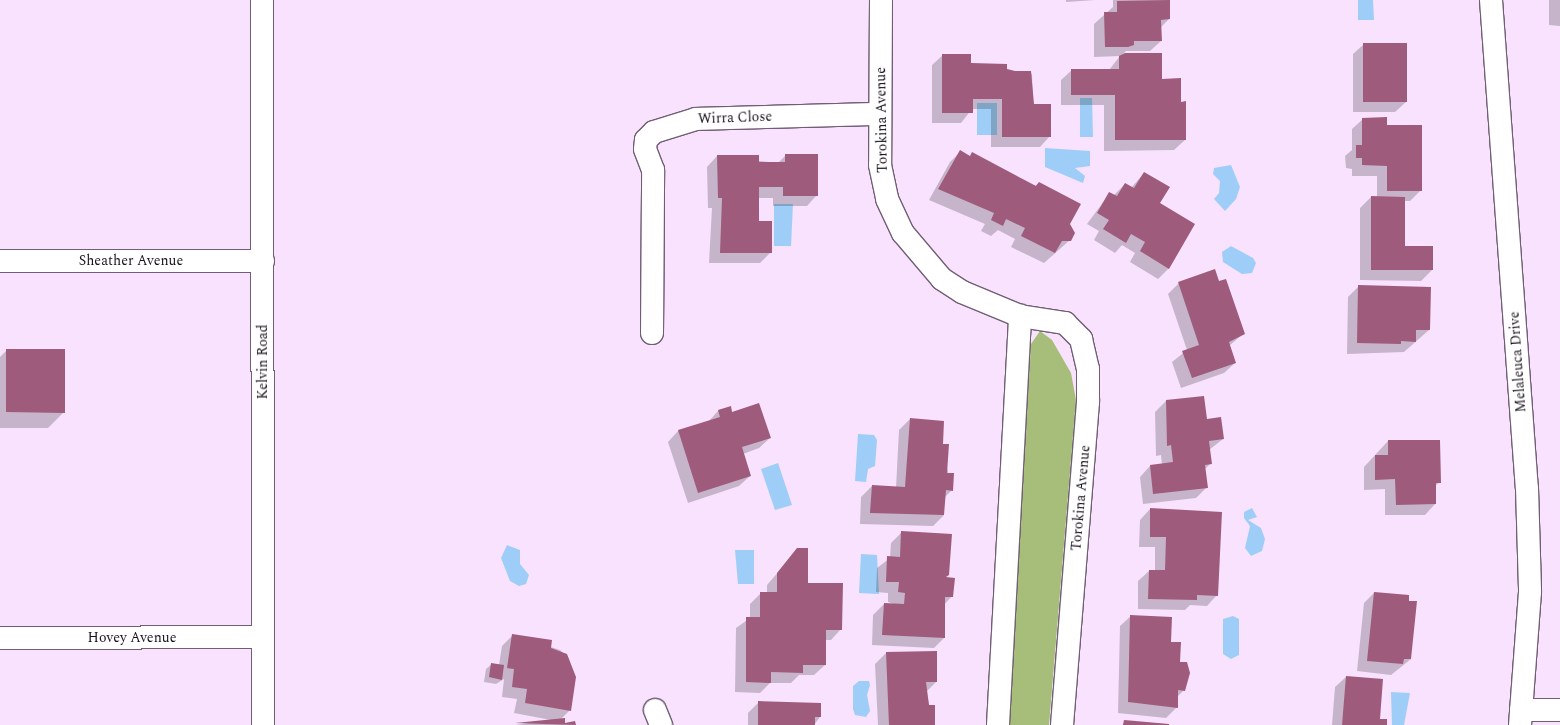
<!DOCTYPE html>
<html>
<head>
<meta charset="utf-8">
<style>
  body { margin:0 }
  #map { position:relative; width:1560px; height:725px; overflow:hidden; background:#f8e2fd; font-family:Spectral,serif }
  div>[style] { position:absolute }
  [style*='--x'] { left:calc(var(--x)*1px); top:calc(var(--y)*1px); width:calc(var(--w)*1px); rotate:calc(var(--a)*1deg) }
  .forest>* { inset:0; background:#a6be79 }
  .water>* { inset:0; background:#9ecef8 }
  .shadow>* { inset:0; background:#0003 }
  .building>* { inset:0; background:#9e5b7c }
  .roads { filter:drop-shadow(1px 0 #715e75) drop-shadow(-1px 0 #715e75) drop-shadow(0 1px #715e75) drop-shadow(0 -1px #715e75) }
  .street>* { height:22px; margin:-11px; padding:0 11px; transform-origin:11px; border-radius:11px; background:#fff }
  span { translate:-50% -50%; white-space:nowrap; text-align:center; line-height:1.15; -webkit-text-stroke:3px #fff; paint-order:stroke }
  .street-label { font-size:14px; color:#18111a }
</style>
</head>
<body>
<div id="map">
  <div class="forest">
    <div style="clip-path:polygon(1040px 331px,1052px 340px,1071px 373px,1076px 400px,1049px 725px,1007px 725px,1031px 344px)"></div>
  </div>
  <div class="water">
    <div style="clip-path:polygon(1358px 0,1373px 0,1374px 20px,1358px 20px)"></div>
    <div style="clip-path:polygon(1080px 98px,1092px 98px,1093px 137px,1080px 137px)"></div>
    <div style="clip-path:polygon(977px 103px,997px 103px,997px 135px,977px 135px)"></div>
    <div style="clip-path:polygon(1045px 148px,1090px 151px,1090px 166px,1075px 168px,1085px 176px,1083px 183px,1045px 167px)"></div>
    <div style="clip-path:polygon(1231px 165px,1240px 187px,1236px 199px,1225px 211px,1214px 199px,1219px 193px,1220px 181px,1213px 174px,1214px 168px)"></div>
    <div style="clip-path:polygon(774px 204px,793px 204px,791px 246px,774px 246px)"></div>
    <div style="clip-path:polygon(1231px 246px,1253px 258px,1256px 263px,1252px 273px,1242px 274px,1223px 262px,1222px 252px)"></div>
    <div style="clip-path:polygon(858px 434px,874px 435px,877px 440px,875px 466px,868px 469px,866px 482px,855px 481px)"></div>
    <div style="clip-path:polygon(778px 463px,792px 505px,775px 510px,761px 469px)"></div>
    <div style="clip-path:polygon(1252px 508px,1257px 517px,1248px 520px,1261px 528px,1265px 539px,1262px 551px,1251px 556px,1245px 548px,1250px 526px,1244px 518px,1244px 512px)"></div>
    <div style="clip-path:polygon(507px 545px,520px 550px,520px 564px,529px 575px,526px 584px,519px 586px,510px 581px,501px 558px)"></div>
    <div style="clip-path:polygon(735px 550px,754px 550px,754px 584px,738px 584px)"></div>
    <div style="clip-path:polygon(861px 554px,877px 555px,879px 594px,859px 593px)"></div>
    <div style="clip-path:polygon(1233px 616px,1239px 619px,1239px 655px,1231px 659px,1223px 654px,1223px 619px)"></div>
    <div style="clip-path:polygon(859px 681px,869px 681px,870px 685px,867px 695px,870px 711px,866px 717px,855px 715px,853px 709px,853px 686px)"></div>
    <div style="clip-path:polygon(1391px 692px,1410px 693px,1404px 725px,1392px 725px)"></div>
  </div>
  <div class="shadow">
    <div style="clip-path:polygon(1066px 0,1095px 0,1066px 2px)"></div>
    <div style="clip-path:polygon(1113px 0,1169px 0,1169px 19px,1160px 28px,1161px 41px,1150px 51px,1126px 51px,1121px 56px,1161px 80px,1180px 103px,1185px 140px,1174px 150px,1104px 151px,1104px 105px,1061px 105px,1061px 80px,1072px 70px,1109px 70px,1120px 56px,1094px 57px,1094px 24px,1113px 7px)"></div>
    <div style="clip-path:polygon(1549px 0,1560px 0,1560px 26px,1549px 25px)"></div>
    <div style="clip-path:polygon(1364px 44px,1406px 102px,1395px 112px,1353px 112px,1353px 54px)"></div>
    <div style="clip-path:polygon(943px 55px,970px 64px,1032px 74px,1033px 105px,1050px 136px,1040px 147px,991px 147px,991px 109px,972px 109px,961px 123px,932px 123px,932px 65px)"></div>
    <div style="clip-path:polygon(1363px 119px,1386px 126px,1421px 190px,1410px 201px,1404px 201px,1404px 247px,1432px 247px,1432px 270px,1421px 281px,1360px 280px,1360px 208px,1371px 197px,1377px 197px,1377px 176px,1352px 176px,1352px 169px,1346px 168px,1345px 156px,1352px 150px,1352px 129px)"></div>
    <div style="clip-path:polygon(960px 152px,1035px 186px,1039px 183px,1069px 224px,1070px 240px,1044px 263px,1011px 247px,1015px 239px,998px 230px,991px 236px,981px 231px,985px 224px,929px 200px,950px 162px)"></div>
    <div style="clip-path:polygon(786px 155px,817px 195px,807px 206px,773px 206px,773px 198px,758px 198px,758px 222px,771px 252px,760px 263px,709px 263px,712px 208px,708px 208px,707px 167px,717px 156px,778px 163px)"></div>
    <div style="clip-path:polygon(1144px 173px,1159px 204px,1169px 268px,1158px 279px,1130px 262px,1135px 253px,1122px 245px,1115px 253px,1094px 240px,1099px 231px,1087px 224px,1110px 193px,1114px 195px,1125px 184px,1131px 188px)"></div>
    <div style="clip-path:polygon(1219px 282px,1244px 333px,1229px 346px,1235px 363px,1224px 373px,1181px 388px,1172px 362px,1187px 350px,1168px 294px,1179px 283px)"></div>
    <div style="clip-path:polygon(1359px 286px,1429px 330px,1404px 352px,1347px 354px,1348px 297px)"></div>
    <div style="clip-path:polygon(7px 350px,64px 412px,48px 428px,0 428px,0 357px)"></div>
    <div style="clip-path:polygon(1166px 401px,1206px 420px,1223px 439px,1209px 450px,1211px 463px,1205px 469px,1207px 487px,1196px 498px,1143px 504px,1140px 477px,1150px 466px,1162px 465px,1161px 455px,1156px 456px,1155px 412px)"></div>
    <div style="clip-path:polygon(730px 407px,732px 413px,770px 438px,759px 448px,743px 454px,750px 476px,739px 486px,688px 503px,668px 442px,678px 431px,708px 422px,718px 411px)"></div>
    <div style="clip-path:polygon(910px 419px,942px 444px,952px 490px,944px 498px,944px 515px,933px 526px,860px 524px,861px 497px,872px 486px,896px 488px,899px 430px)"></div>
    <div style="clip-path:polygon(1388px 441px,1440px 482px,1435px 486px,1435px 504px,1425px 515px,1385px 515px,1385px 489px,1364px 490px,1364px 467px)"></div>
    <div style="clip-path:polygon(1150px 509px,1217px 595px,1207px 606px,1190px 605px,1185px 610px,1138px 609px,1138px 581px,1149px 571px,1155px 571px,1155px 547px,1139px 547px,1140px 520px)"></div>
    <div style="clip-path:polygon(902px 532px,945px 578px,952px 596px,944px 605px,944px 638px,934px 648px,872px 645px,873px 615px,884px 604px,897px 605px,888px 602px,888px 593px,876px 592px,877px 568px,890px 558px,891px 543px)"></div>
    <div style="clip-path:polygon(798px 549px,807px 584px,841px 629px,831px 640px,825px 640px,825px 665px,814px 675px,799px 675px,791px 683px,770px 683px,760px 693px,735px 692px,736px 628px,750px 618px,750px 604px,761px 593px,767px 593px,767px 585px)"></div>
    <div style="clip-path:polygon(1374px 593px,1411px 659px,1391px 675px,1357px 671px,1364px 603px)"></div>
    <div style="clip-path:polygon(1131px 616px,1170px 643px,1179px 663px,1184px 690px,1177px 697px,1177px 707px,1166px 718px,1118px 713px,1120px 626px)"></div>
    <div style="clip-path:polygon(513px 635px,560px 650px,569px 659px,570px 710px,561px 719px,564px 724px,575px 725px,515px 725px,551px 720px,514px 713px,517px 699px,502px 697px,504px 679px,496px 684px,484px 682px,486px 669px,492px 664px,499px 665px,502px 646px)"></div>
    <div style="clip-path:polygon(936px 652px,936px 682px,926px 692px,934px 725px,878px 725px,875px 664px,886px 653px)"></div>
    <div style="clip-path:polygon(1346px 677px,1379px 720px,1386px 725px,1332px 725px,1335px 687px)"></div>
    <div style="clip-path:polygon(759px 702px,820px 717px,814px 725px,748px 725px,748px 713px)"></div>
  </div>
  <div class="building">
    <div style="clip-path:polygon(1170px 0,1170px 19px,1161px 20px,1162px 41px,1134px 41px,1134px 45px,1128px 47px,1105px 47px,1104px 12px,1117px 12px,1117px 1px)"></div>
    <div style="clip-path:polygon(1363px 43px,1407px 43px,1407px 102px,1363px 102px)"></div>
    <div style="clip-path:polygon(1125px 53px,1162px 53px,1162px 79px,1181px 78px,1181px 102px,1186px 101px,1186px 140px,1115px 140px,1115px 95px,1071px 95px,1071px 69px,1119px 69px,1119px 56px)"></div>
    <div style="clip-path:polygon(942px 54px,971px 54px,971px 63px,1007px 64px,1007px 69px,1015px 71px,1031px 71px,1034px 104px,1051px 104px,1051px 137px,1002px 137px,1002px 99px,973px 99px,973px 113px,942px 113px)"></div>
    <div style="clip-path:polygon(1387px 117px,1387px 125px,1422px 125px,1422px 191px,1387px 191px,1387px 166px,1362px 165px,1362px 158px,1356px 158px,1356px 145px,1362px 145px,1362px 118px)"></div>
    <div style="clip-path:polygon(960px 150px,970px 156px,972px 152px,1036px 186px,1039px 182px,1081px 204px,1070px 224px,1075px 233px,1071px 241px,1062px 241px,1055px 253px,1021px 236px,1025px 228px,1006px 219px,1003px 226px,991px 220px,994px 213px,938px 189px)"></div>
    <div style="clip-path:polygon(785px 154px,818px 154px,818px 196px,783px 196px,783px 187px,759px 187px,759px 221px,772px 221px,772px 253px,720px 253px,722px 198px,718px 198px,717px 155px,759px 155px,759px 162px,785px 162px)"></div>
    <div style="clip-path:polygon(1144px 172px,1170px 187px,1160px 203px,1195px 224px,1169px 269px,1140px 251px,1145px 242px,1131px 234px,1126px 243px,1103px 229px,1109px 220px,1097px 213px,1109px 192px,1117px 196px,1125px 183px,1134px 188px)"></div>
    <div style="clip-path:polygon(1371px 196px,1405px 197px,1405px 246px,1433px 246px,1433px 270px,1371px 270px)"></div>
    <div style="clip-path:polygon(1215px 269px,1219px 281px,1226px 279px,1245px 334px,1229px 342px,1236px 363px,1192px 378px,1182px 351px,1199px 345px,1178px 282px)"></div>
    <div style="clip-path:polygon(1358px 285px,1431px 287px,1430px 330px,1416px 330px,1416px 342px,1401px 341px,1401px 344px,1357px 343px)"></div>
    <div style="clip-path:polygon(6px 349px,65px 349px,65px 413px,6px 412px)"></div>
    <div style="clip-path:polygon(1204px 396px,1207px 419px,1221px 417px,1224px 439px,1209px 441px,1212px 464px,1205px 465px,1208px 488px,1153px 494px,1150px 465px,1173px 462px,1171px 445px,1167px 446px,1166px 400px)"></div>
    <div style="clip-path:polygon(759px 403px,771px 438px,742px 447px,751px 476px,698px 493px,678px 430px,720px 417px,718px 410px,731px 406px,732px 412px)"></div>
    <div style="clip-path:polygon(910px 418px,944px 421px,943px 444px,949px 444px,947px 473px,954px 473px,953px 491px,946px 490px,944px 515px,870px 513px,872px 485px,905px 487px)"></div>
    <div style="clip-path:polygon(1388px 440px,1440px 440px,1441px 483px,1436px 483px,1436px 504px,1396px 505px,1395px 479px,1375px 480px,1375px 455px,1388px 455px)"></div>
    <div style="clip-path:polygon(1150px 508px,1222px 512px,1218px 596px,1197px 595px,1197px 600px,1148px 599px,1149px 570px,1165px 570px,1166px 537px,1150px 537px)"></div>
    <div style="clip-path:polygon(901px 531px,952px 534px,949px 575px,946px 577px,955px 578px,953px 597px,945px 597px,945px 638px,882px 635px,884px 603px,904px 604px,905px 593px,898px 592px,899px 582px,886px 582px,887px 556px,900px 557px)"></div>
    <div style="clip-path:polygon(797px 548px,808px 548px,808px 583px,843px 583px,842px 630px,826px 630px,826px 665px,803px 665px,803px 673px,771px 672px,771px 683px,746px 682px,746px 617px,760px 617px,760px 592px,777px 592px,777px 573px)"></div>
    <div style="clip-path:polygon(1374px 592px,1409px 595px,1409px 601px,1417px 601px,1411px 659px,1404px 659px,1403px 664px,1367px 661px)"></div>
    <div style="clip-path:polygon(1130px 615px,1172px 617px,1171px 642px,1181px 642px,1180px 662px,1187px 662px,1190px 673px,1185px 691px,1178px 690px,1178px 708px,1128px 702px)"></div>
    <div style="clip-path:polygon(512px 634px,552px 640px,551px 648px,567px 654px,576px 677px,571px 711px,525px 703px,527px 689px,512px 687px,514px 669px,507px 668px)"></div>
    <div style="clip-path:polygon(937px 651px,937px 682px,926px 682px,929px 705px,935px 705px,935px 725px,889px 725px,886px 652px)"></div>
    <div style="clip-path:polygon(491px 663px,504px 665px,502px 680px,489px 677px)"></div>
    <div style="clip-path:polygon(1346px 676px,1383px 679px,1380px 719px,1387px 719px,1387px 725px,1342px 725px)"></div>
    <div style="clip-path:polygon(758px 701px,821px 703px,821px 717px,815px 717px,815px 725px,758px 725px)"></div>
    <div style="clip-path:polygon(565px 718px,565px 723px,575px 721px,576px 725px,515px 723px)"></div>
    <div style="clip-path:polygon(1124px 720px,1169px 724px,1169px 725px,1123px 725px)"></div>
  </div>
  <div class="roads">
    <div class="street">
      <div style="--x:262;--y:0;--w:725;--a:89.92"></div>
      <div style="--x:881;--y:0;--w:165;--a:90.3"></div>
      <div style="--x:880;--y:165;--w:35;--a:78"></div>
      <div style="--x:887;--y:199;--w:38;--a:65"></div>
      <div style="--x:903;--y:233;--w:60;--a:49.7"></div>
      <div style="--x:942;--y:279;--w:24;--a:33"></div>
      <div style="--x:962;--y:292;--w:63;--a:22.5"></div>
      <div style="--x:1020;--y:316;--w:46;--a:8.8"></div>
      <div style="--x:1065;--y:323;--w:23;--a:45"></div>
      <div style="--x:1081;--y:339;--w:31;--a:77"></div>
      <div style="--x:1088;--y:369;--w:33;--a:90"></div>
      <div style="--x:1088;--y:402;--w:324;--a:94.6"></div>
      <div style="--x:1491;--y:0;--w:489;--a:85.8"></div>
      <div style="--x:1527;--y:488;--w:104;--a:88.3"></div>
      <div style="--x:1530;--y:592;--w:133;--a:94.3"></div>
      <div style="--x:0;--y:261;--w:263;--a:0"></div>
      <div style="--x:652;--y:333;--w:163;--a:-89.6"></div>
      <div style="--x:653;--y:170;--w:22;--a:-111"></div>
      <div style="--x:645;--y:149;--w:9;--a:-84"></div>
      <div style="--x:646;--y:140;--w:11;--a:-45"></div>
      <div style="--x:654;--y:132;--w:44;--a:-17.2"></div>
      <div style="--x:696;--y:119;--w:184;--a:-1.6"></div>
      <div style="--x:0;--y:638;--w:263;--a:-0.2"></div>
      <div style="--x:655;--y:710;--w:16;--a:68"></div>
      <div style="--x:1521;--y:710;--w:39;--a:0"></div>
      <div style="--x:998;--y:725;--w:410;--a:-86.9"></div>
    </div>
  </div>
  <div class="street-label">
    <span style="left:735px;top:118px;rotate:-2deg">Wirra Close</span>
    <span style="left:882px;top:120px;rotate:-91deg">Torokina Avenue</span>
    <span style="left:131px;top:261px">Sheather Avenue</span>
    <span style="left:263px;top:362px;rotate:-90deg">Kelvin Road</span>
    <span style="left:1518px;top:362px;rotate:-94deg">Melaleuca Drive</span>
    <span style="left:1081px;top:498px;rotate:-85deg">Torokina Avenue</span>
    <span style="left:132px;top:638px">Hovey Avenue</span>
  </div>
</div>
</body>
</html>
